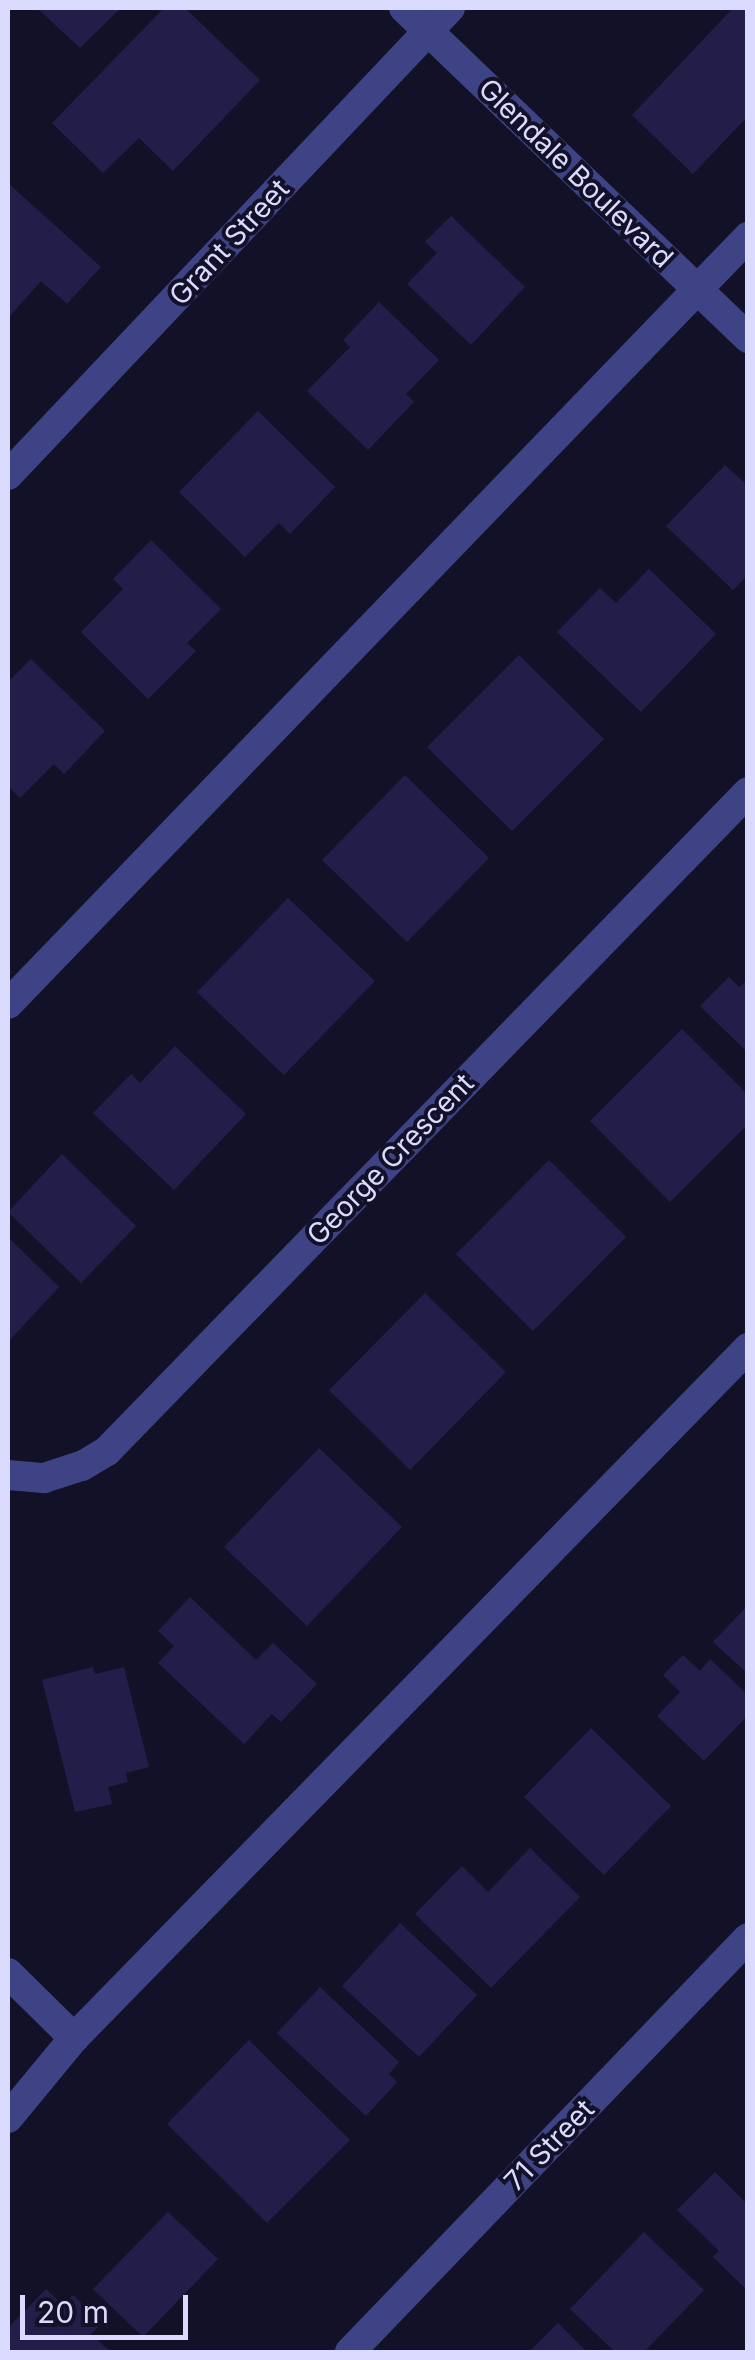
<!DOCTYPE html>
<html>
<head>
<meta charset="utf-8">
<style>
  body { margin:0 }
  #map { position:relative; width:755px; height:2360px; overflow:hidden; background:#131128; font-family:Inter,sans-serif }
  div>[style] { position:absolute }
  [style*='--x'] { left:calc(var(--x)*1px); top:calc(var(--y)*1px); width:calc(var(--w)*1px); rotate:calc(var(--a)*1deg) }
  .building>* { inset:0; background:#221e49 }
  .minor>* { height:30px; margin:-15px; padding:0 15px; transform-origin:15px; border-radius:15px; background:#3e4385 }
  span { translate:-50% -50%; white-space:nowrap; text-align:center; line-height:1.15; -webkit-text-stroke:8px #131128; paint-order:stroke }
  .street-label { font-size:28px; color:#dadafe }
  .frame { position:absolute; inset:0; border:10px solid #dadafe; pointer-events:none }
  .scale { position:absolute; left:20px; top:2295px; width:168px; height:45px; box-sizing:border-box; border:5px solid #dadafe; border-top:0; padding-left:12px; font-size:30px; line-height:35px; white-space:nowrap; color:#dadafe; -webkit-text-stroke:8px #131128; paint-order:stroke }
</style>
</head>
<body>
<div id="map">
  <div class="building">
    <div style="clip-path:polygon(37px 8px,121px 8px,80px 48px)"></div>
    <div style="clip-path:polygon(164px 8px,185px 8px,260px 80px,173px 171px,139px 138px,103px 173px,52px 123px)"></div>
    <div style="clip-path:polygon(733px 8px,748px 8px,748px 116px,693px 174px,632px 115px)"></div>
    <div style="clip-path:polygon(8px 183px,101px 267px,67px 304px,41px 281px,8px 318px)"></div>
    <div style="clip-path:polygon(451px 216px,525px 287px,471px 345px,407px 284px,437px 253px,425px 242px)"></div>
    <div style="clip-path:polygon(379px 302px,439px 360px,406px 394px,414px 402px,368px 450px,307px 391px,350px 347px,343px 340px)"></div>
    <div style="clip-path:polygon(258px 411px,335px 487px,290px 534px,279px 523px,245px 557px,179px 492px)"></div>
    <div style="clip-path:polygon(725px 465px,748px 486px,748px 575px,733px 590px,666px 526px)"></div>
    <div style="clip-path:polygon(151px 540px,221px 609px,187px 643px,196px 651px,148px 699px,81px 632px,123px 589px,113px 579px)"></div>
    <div style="clip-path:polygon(649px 569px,716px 634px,641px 712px,557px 632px,600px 588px,616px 603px)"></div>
    <div style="clip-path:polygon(519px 655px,604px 739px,512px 831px,427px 747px)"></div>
    <div style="clip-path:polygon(31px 659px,105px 731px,64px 774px,54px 764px,20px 798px,8px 786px,8px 682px)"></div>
    <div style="clip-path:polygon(405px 775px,489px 858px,407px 942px,322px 860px)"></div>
    <div style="clip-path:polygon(288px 898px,375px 981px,284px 1075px,197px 992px)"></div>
    <div style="clip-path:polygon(729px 977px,739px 987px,748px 979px,748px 1053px,700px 1006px)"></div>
    <div style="clip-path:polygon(682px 1029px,748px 1095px,748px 1124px,670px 1202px,590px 1121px)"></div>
    <div style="clip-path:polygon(175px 1046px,246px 1114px,174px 1190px,93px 1113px,131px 1074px,140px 1083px)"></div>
    <div style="clip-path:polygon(62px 1154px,136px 1226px,81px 1283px,8px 1212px)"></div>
    <div style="clip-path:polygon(549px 1160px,626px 1237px,533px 1331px,456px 1254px)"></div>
    <div style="clip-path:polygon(8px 1237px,59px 1287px,8px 1342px)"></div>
    <div style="clip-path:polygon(425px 1293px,506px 1372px,410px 1470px,329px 1390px)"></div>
    <div style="clip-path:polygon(319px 1448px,402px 1527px,307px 1626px,224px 1547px)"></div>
    <div style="clip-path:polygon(190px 1597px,256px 1660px,273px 1643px,317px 1684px,281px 1722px,272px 1714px,244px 1744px,158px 1663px,174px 1646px,158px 1631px)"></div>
    <div style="clip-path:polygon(748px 1605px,748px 1674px,713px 1642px)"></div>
    <div style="clip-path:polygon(683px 1655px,700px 1671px,710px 1659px,748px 1695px,748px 1715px,704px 1761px,657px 1716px,680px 1692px,663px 1675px)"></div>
    <div style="clip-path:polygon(93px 1667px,95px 1674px,124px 1667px,149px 1767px,126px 1773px,128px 1782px,108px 1787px,112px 1804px,75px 1812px,42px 1680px)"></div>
    <div style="clip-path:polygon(591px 1728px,671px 1806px,604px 1875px,524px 1797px)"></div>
    <div style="clip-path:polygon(530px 1848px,580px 1897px,491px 1988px,415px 1914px,462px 1866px,488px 1892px)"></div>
    <div style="clip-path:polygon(400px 1923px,477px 1995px,419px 2057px,342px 1986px)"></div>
    <div style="clip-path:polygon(320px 1987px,399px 2062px,389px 2074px,397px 2082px,366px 2116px,277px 2033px)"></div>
    <div style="clip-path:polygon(249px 2040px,350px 2140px,267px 2223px,167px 2124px)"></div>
    <div style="clip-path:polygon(715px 2172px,748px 2205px,748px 2291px,713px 2257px,719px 2251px,677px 2210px)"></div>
    <div style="clip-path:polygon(168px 2212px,218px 2259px,143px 2337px,93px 2289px)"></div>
    <div style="clip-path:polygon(644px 2232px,704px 2290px,644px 2352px,615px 2352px,570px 2309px)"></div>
    <div style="clip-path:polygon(46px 2289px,63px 2305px,73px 2295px,102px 2323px,91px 2334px,111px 2352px,8px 2352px,8px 2328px)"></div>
    <div style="clip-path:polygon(558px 2323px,587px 2352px,529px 2352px)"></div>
  </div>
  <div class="minor">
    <div style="--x:404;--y:8;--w:477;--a:43.8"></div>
    <div style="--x:8;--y:475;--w:643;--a:-46.58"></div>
    <div style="--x:8;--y:1004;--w:1066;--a:-46.03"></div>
    <div style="--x:8;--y:1475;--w:36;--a:5"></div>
    <div style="--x:44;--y:1478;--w:40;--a:-18"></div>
    <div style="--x:82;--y:1466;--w:29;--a:-31"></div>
    <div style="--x:107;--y:1451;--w:919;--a:-45.79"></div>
    <div style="--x:8;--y:1973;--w:93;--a:44.6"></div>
    <div style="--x:8;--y:2118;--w:104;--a:-50.5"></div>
    <div style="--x:74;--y:2038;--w:965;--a:-45.67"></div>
    <div style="--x:350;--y:2352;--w:574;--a:-46.13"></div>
  </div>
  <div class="street-label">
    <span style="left:576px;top:173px;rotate:44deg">Glendale Boulevard</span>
    <span style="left:229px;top:242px;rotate:-47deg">Grant Street</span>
    <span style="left:390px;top:1159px;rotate:-46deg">George Crescent</span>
    <span style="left:549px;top:2145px;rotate:-46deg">71 Street</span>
  </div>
  <div class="frame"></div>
  <div class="scale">20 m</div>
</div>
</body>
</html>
